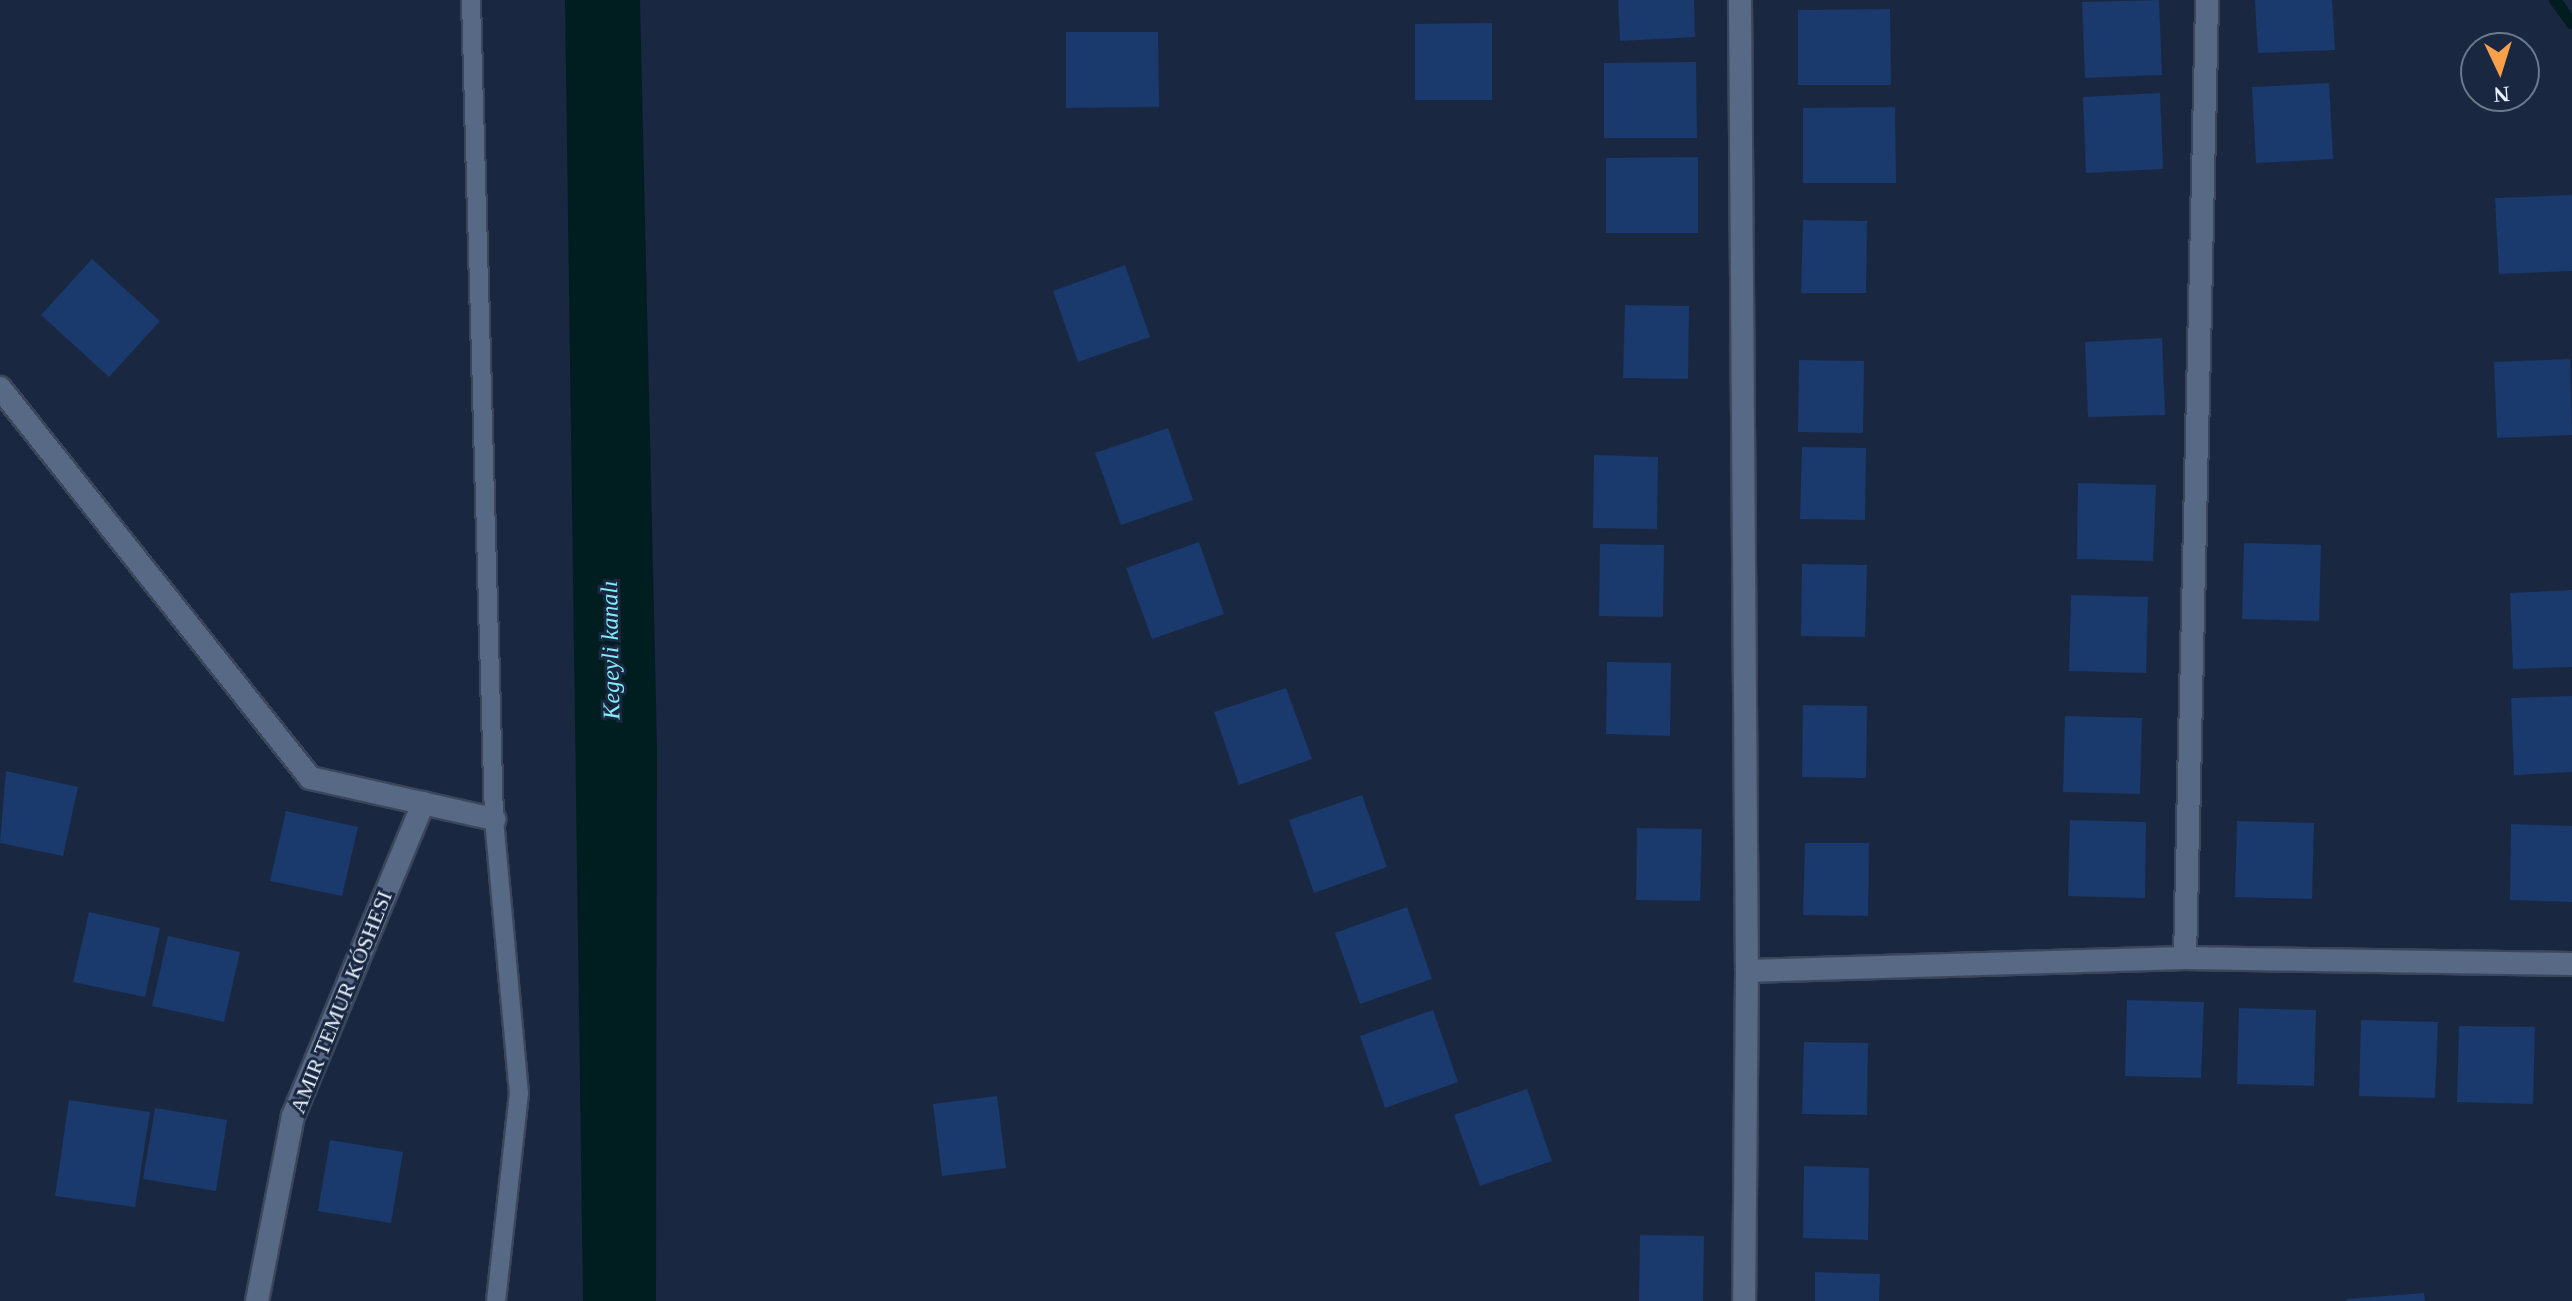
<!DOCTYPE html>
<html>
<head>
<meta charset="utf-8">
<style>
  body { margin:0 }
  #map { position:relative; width:2572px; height:1301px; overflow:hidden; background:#192840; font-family:"Times New Roman",serif }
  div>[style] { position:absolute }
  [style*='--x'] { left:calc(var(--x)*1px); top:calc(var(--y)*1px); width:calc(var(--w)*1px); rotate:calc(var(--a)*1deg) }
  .water>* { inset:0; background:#001d20 }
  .stream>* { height:12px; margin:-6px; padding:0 6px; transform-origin:6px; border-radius:6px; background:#001d20 }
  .building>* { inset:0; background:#1a396c }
  .roads { filter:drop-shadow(2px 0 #3b465a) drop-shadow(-2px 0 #3b465a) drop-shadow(0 2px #3b465a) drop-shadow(0 -2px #3b465a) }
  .service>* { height:18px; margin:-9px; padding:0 9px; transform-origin:9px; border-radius:9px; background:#576985 }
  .minor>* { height:22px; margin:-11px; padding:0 11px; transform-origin:11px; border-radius:11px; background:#576985 }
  span { translate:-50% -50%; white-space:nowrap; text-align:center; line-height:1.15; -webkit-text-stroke:6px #192840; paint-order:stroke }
  .street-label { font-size:22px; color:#e8f0fe }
  .water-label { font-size:24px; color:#83eefa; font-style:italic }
  .north { position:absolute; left:2460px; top:32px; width:80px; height:80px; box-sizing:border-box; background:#192840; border:2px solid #6c788c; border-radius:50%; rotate:176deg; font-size:22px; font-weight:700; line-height:32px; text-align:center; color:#e8f0fe }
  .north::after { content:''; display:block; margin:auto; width:28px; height:36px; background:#f8a14a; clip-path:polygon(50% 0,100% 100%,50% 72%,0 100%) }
</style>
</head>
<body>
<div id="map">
  <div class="water">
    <div style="clip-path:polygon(565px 0,640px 0,657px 745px,656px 1301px,583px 1301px)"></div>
  </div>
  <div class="stream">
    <div style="--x:2555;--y:0;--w:29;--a:54"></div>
  </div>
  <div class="building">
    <div style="clip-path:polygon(1618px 0,1694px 0,1695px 37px,1620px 41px)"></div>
    <div style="clip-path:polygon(2159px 0,2162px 75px,2085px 78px,2082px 2px)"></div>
    <div style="clip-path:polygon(2255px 0,2332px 0,2335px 50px,2258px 53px)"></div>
    <div style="clip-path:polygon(1890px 9px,1891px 85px,1798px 85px,1798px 10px)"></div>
    <div style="clip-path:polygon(1492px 23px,1492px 100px,1415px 100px,1415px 24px)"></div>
    <div style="clip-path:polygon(1066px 32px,1158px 32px,1159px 107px,1066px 108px)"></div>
    <div style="clip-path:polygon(1696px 62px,1697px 138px,1604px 138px,1604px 63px)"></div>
    <div style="clip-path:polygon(2329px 83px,2333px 159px,2256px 163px,2252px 87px)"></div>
    <div style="clip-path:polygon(2160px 93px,2163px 169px,2086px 173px,2083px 97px)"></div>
    <div style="clip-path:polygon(1895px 107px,1896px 183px,1803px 183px,1803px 108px)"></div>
    <div style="clip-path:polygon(1698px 157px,1698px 233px,1606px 233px,1606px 158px)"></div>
    <div style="clip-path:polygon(2572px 195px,2572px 271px,2499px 274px,2495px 198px)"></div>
    <div style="clip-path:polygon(1803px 220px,1867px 221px,1866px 293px,1801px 293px)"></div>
    <div style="clip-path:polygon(92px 259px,160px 321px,109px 377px,41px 315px)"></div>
    <div style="clip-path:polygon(1125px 265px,1150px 337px,1078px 362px,1053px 291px)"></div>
    <div style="clip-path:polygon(1625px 305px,1689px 306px,1688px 379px,1623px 378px)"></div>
    <div style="clip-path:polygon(2162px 338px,2165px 415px,2088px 417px,2085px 342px)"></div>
    <div style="clip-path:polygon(2570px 359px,2572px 435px,2497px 438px,2494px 362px)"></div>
    <div style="clip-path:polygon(1799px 360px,1864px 361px,1863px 433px,1798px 432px)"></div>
    <div style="clip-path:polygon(1168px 428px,1193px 500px,1121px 525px,1095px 453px)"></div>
    <div style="clip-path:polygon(1802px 447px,1866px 448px,1865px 520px,1800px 519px)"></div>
    <div style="clip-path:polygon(1594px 455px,1658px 457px,1657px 529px,1593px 528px)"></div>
    <div style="clip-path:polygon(2078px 483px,2156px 485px,2153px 561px,2077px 559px)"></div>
    <div style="clip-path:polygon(1199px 542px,1224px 614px,1152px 639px,1126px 568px)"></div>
    <div style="clip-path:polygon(2244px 543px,2321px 545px,2319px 621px,2242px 619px)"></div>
    <div style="clip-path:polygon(1600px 544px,1664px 545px,1663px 617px,1599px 616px)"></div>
    <div style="clip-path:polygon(1802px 564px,1867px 565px,1865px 637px,1801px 636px)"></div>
    <div style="clip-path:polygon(2572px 590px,2572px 667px,2513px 669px,2510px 593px)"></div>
    <div style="clip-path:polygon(2071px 595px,2148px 597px,2146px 673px,2069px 671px)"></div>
    <div style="clip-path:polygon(1607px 662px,1671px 663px,1670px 736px,1606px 734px)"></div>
    <div style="clip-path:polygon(1286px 688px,1312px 759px,1239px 785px,1214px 712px)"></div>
    <div style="clip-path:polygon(2572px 696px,2572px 772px,2514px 775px,2511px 698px)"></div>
    <div style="clip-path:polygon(1803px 705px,1867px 706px,1866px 778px,1802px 777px)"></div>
    <div style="clip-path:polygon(2065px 716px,2142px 718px,2140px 794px,2063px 792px)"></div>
    <div style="clip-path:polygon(6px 771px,78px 787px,63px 856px,0 843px)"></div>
    <div style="clip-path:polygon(1362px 795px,1387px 867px,1314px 893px,1289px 820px)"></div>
    <div style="clip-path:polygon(286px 811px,358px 827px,342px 896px,270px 881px)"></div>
    <div style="clip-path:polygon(2070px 820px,2146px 822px,2145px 898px,2068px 896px)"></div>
    <div style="clip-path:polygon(2237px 821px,2314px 823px,2312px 899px,2235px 897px)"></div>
    <div style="clip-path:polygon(2511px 824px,2572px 826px,2572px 902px,2510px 900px)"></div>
    <div style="clip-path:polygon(1637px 828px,1702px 829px,1700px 901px,1636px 900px)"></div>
    <div style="clip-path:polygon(1805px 843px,1869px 843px,1868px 916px,1803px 915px)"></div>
    <div style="clip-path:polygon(1407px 907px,1432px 979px,1360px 1004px,1335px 933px)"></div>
    <div style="clip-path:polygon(89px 912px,160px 928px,145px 997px,73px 982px)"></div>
    <div style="clip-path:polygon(168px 936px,240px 952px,224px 1022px,152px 1006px)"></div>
    <div style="clip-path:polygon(2127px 1000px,2204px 1002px,2201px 1078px,2125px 1076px)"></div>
    <div style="clip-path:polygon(2239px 1008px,2316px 1010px,2314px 1086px,2237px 1084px)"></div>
    <div style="clip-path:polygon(1433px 1010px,1458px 1082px,1385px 1108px,1360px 1036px)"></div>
    <div style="clip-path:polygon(2361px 1020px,2438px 1022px,2435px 1098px,2359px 1096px)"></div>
    <div style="clip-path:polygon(2459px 1026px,2535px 1027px,2533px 1104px,2457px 1102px)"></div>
    <div style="clip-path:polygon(1804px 1042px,1868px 1043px,1867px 1115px,1802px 1114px)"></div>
    <div style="clip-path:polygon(1527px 1089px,1552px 1161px,1480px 1186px,1454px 1115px)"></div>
    <div style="clip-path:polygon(997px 1096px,1006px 1168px,942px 1176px,933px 1104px)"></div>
    <div style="clip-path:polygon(69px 1100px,150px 1112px,135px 1207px,55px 1196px)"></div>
    <div style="clip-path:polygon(155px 1108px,227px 1120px,216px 1191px,143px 1179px)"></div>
    <div style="clip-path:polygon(330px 1140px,403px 1152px,391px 1223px,318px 1211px)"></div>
    <div style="clip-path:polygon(1804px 1166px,1869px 1168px,1868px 1240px,1803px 1238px)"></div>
    <div style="clip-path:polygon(1640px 1235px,1704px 1236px,1703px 1301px,1639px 1301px)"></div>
    <div style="clip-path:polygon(1815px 1272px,1880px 1274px,1879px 1301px,1815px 1301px)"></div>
    <div style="clip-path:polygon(2424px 1293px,2425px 1301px,2347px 1301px,2347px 1299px)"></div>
  </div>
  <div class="roads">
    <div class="service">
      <div style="--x:471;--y:0;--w:819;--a:88.39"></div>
      <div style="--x:494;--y:819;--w:275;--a:84.8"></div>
      <div style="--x:519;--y:1093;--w:209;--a:96.3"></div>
    </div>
    <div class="minor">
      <div style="--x:1740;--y:0;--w:971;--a:89.59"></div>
      <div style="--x:1747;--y:971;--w:330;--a:90.5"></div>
      <div style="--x:0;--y:388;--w:498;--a:51.5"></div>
      <div style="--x:310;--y:778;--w:189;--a:12.6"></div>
      <div style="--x:2185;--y:958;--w:958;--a:-88.68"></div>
      <div style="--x:1747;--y:971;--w:438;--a:-1.7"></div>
      <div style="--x:2185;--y:958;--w:387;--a:0.9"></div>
      <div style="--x:257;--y:1301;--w:188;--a:-79"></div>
      <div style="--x:293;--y:1116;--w:339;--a:-67.4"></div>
    </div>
  </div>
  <div class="street-label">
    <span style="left:341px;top:1002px;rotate:-68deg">AMIR TEMUR KÓSHESI</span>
  </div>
  <div class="water-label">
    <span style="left:611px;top:650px;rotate:-91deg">Kegeyli kanalı</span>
  </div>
  <div class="north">N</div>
</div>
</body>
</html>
